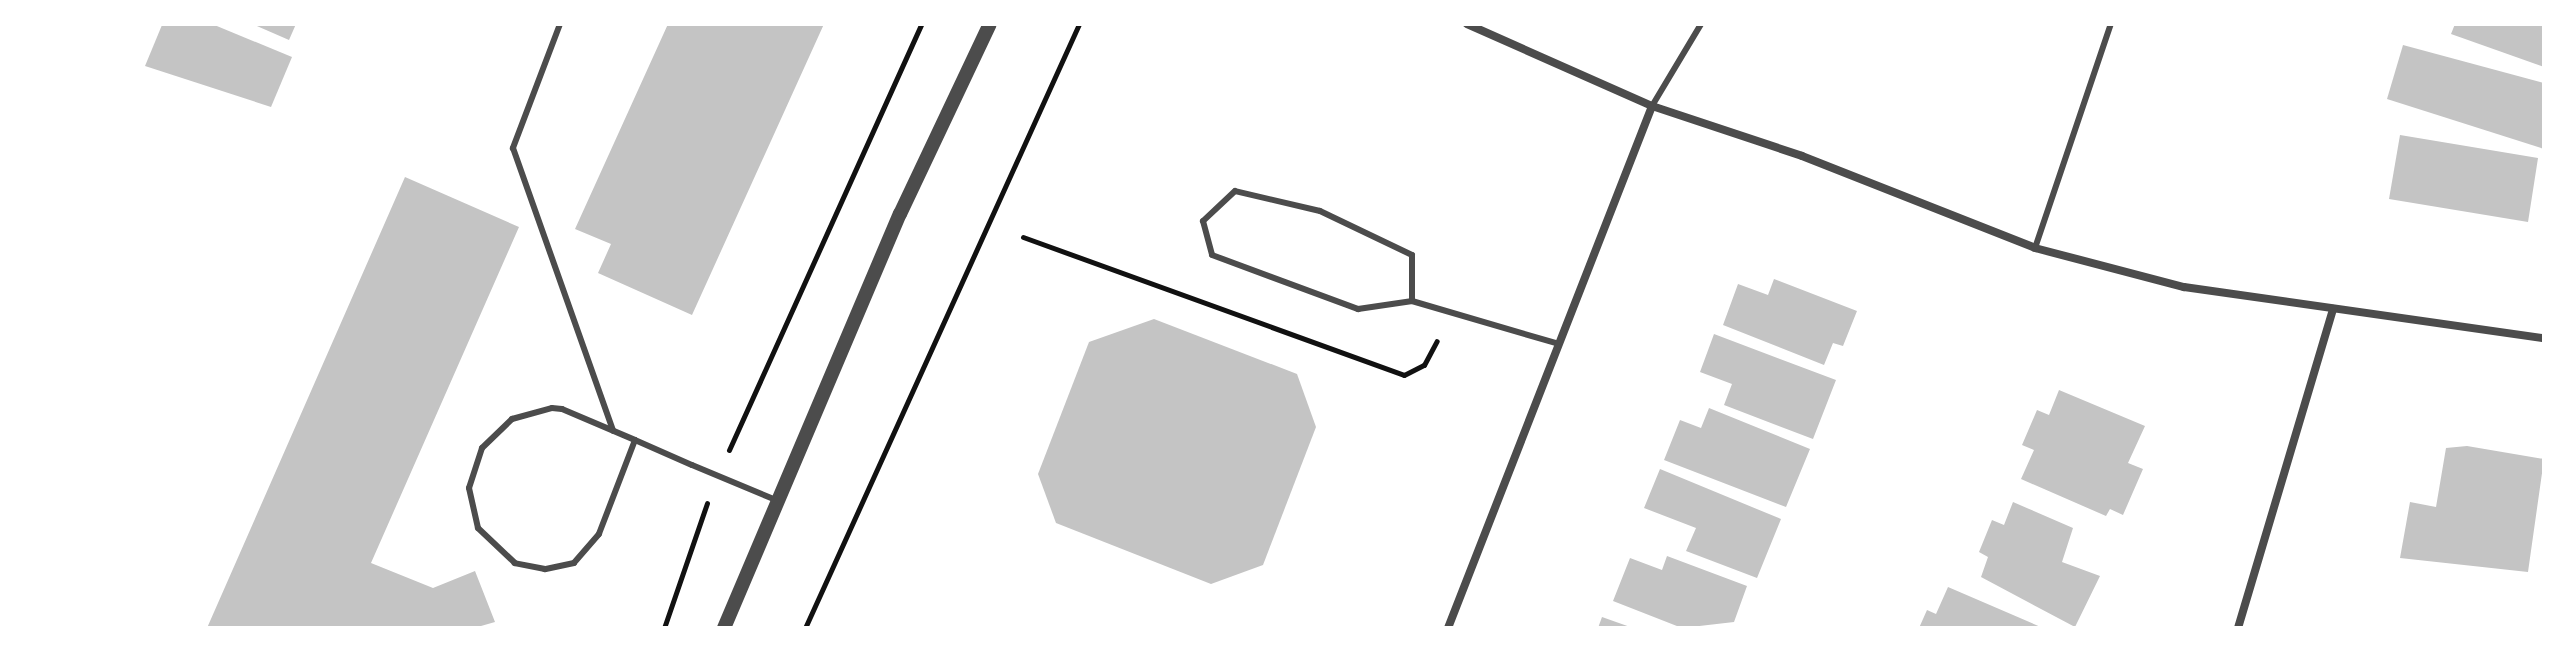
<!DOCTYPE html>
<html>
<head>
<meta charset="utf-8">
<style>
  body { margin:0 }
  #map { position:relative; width:2568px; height:652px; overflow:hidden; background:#fff; font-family:"Work Sans",sans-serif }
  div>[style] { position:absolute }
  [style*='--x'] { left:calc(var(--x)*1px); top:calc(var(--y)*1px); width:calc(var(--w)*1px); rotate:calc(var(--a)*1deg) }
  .building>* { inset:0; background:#c4c4c4 }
  .path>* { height:5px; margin:-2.5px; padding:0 2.5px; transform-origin:2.5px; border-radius:2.5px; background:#111 }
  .service>* { height:6px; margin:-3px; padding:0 3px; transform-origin:3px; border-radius:3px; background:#4c4c4c }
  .minor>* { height:8px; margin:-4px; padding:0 4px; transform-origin:4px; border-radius:4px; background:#4c4c4c }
  .tertiary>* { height:14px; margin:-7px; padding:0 7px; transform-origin:7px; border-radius:7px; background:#4c4c4c }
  span { translate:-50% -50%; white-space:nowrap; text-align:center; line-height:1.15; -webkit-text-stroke:6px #fff; paint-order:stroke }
  .frame { position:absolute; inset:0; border:26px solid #fff; pointer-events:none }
</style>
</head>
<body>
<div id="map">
  <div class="building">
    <div style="clip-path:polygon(178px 24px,212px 24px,292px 57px,271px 107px,145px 66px,162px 25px)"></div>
    <div style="clip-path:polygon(252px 24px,296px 24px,289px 40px)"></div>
    <div style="clip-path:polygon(668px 24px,824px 24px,692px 315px,598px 273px,611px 244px,575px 229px)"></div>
    <div style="clip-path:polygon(2455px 24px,2544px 24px,2544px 67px,2451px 34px)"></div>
    <div style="clip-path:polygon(2403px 45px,2544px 83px,2544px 149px,2387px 99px)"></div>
    <div style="clip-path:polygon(2400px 135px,2538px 158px,2528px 222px,2389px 199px)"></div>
    <div style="clip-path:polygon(405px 177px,519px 227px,371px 563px,433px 588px,475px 571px,495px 622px,474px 628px,207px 628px)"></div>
    <div style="clip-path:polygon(1774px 279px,1857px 311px,1843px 346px,1833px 343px,1824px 365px,1723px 325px,1738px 284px,1768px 295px)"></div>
    <div style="clip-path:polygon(1154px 319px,1297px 374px,1316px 427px,1263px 565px,1211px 584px,1056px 523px,1038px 474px,1089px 342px)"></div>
    <div style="clip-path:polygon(1714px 334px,1836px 380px,1813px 439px,1724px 405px,1732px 384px,1700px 372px)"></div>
    <div style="clip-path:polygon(2059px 390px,2145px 426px,2128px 463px,2143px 469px,2123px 515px,2110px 509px,2106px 516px,2021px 479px,2034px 450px,2022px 445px,2037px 410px,2049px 415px)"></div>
    <div style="clip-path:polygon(1709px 408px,1810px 449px,1786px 507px,1664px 460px,1680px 420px,1701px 428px)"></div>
    <div style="clip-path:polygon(2467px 446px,2544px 459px,2528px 572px,2400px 558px,2410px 502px,2436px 507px,2446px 448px)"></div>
    <div style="clip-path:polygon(1660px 469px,1781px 519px,1757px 578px,1686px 551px,1696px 528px,1644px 508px)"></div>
    <div style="clip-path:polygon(2013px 502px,2073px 528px,2062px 562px,2100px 576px,2075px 627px,1981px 577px,1988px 557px,1979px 552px,1992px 520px,2004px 525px)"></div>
    <div style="clip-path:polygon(1667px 556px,1747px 586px,1734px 622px,1682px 628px,1613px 601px,1630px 558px,1662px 570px)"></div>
    <div style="clip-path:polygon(1948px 587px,2043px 628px,1919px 628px,1927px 610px,1936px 614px)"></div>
    <div style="clip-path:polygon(1602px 617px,1633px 628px,1598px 628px)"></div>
  </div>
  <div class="path">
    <div style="--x:1023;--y:237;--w:405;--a:19.9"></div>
    <div style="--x:1404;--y:375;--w:22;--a:-27"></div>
    <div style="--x:1424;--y:365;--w:27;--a:-62"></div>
    <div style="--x:729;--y:450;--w:467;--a:-65.7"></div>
    <div style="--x:664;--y:628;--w:132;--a:-71"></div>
    <div style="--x:805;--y:628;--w:663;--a:-65.6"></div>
  </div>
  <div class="service">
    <div style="--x:560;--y:24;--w:133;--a:110.8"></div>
    <div style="--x:513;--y:148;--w:300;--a:70.5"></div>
    <div style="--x:1652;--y:106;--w:96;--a:-59.1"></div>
    <div style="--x:2035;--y:248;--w:237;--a:-71.3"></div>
    <div style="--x:1412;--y:301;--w:46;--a:-90"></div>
    <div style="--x:1412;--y:255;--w:102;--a:-154.4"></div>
    <div style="--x:1320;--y:211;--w:87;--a:-166.8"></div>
    <div style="--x:1235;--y:191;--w:44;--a:136.8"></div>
    <div style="--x:1203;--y:221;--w:35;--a:75"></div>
    <div style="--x:1212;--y:255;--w:156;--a:20.3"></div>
    <div style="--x:1358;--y:309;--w:55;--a:-8.4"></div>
    <div style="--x:1412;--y:301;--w:153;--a:16.3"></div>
    <div style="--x:635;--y:440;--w:101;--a:111"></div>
    <div style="--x:599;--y:534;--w:38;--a:131"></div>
    <div style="--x:574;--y:563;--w:30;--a:168"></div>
    <div style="--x:545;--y:569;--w:31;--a:-169"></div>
    <div style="--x:515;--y:563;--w:51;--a:-136.6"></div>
    <div style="--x:478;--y:528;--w:41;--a:-102.7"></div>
    <div style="--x:469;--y:488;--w:42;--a:-72"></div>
    <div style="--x:482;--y:448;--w:42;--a:-44"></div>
    <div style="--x:512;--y:419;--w:41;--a:-15.4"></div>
    <div style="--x:552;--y:408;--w:10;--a:6"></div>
    <div style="--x:562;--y:409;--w:79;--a:23"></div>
    <div style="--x:635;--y:440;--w:62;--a:23.7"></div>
    <div style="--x:692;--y:465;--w:91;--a:22.6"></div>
  </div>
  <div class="minor">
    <div style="--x:1467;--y:24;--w:202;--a:23.9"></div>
    <div style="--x:1652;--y:106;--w:158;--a:18.4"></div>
    <div style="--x:1802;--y:156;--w:251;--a:21.5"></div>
    <div style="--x:2035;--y:248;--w:154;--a:14.7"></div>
    <div style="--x:2184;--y:287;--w:364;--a:8.1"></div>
    <div style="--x:1448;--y:628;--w:560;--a:-68.65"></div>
    <div style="--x:2238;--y:628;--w:333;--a:-73.4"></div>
  </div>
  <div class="tertiary">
    <div style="--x:724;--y:628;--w:450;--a:-67"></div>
    <div style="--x:900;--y:214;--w:210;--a:-64.7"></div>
  </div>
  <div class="frame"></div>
</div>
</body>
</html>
